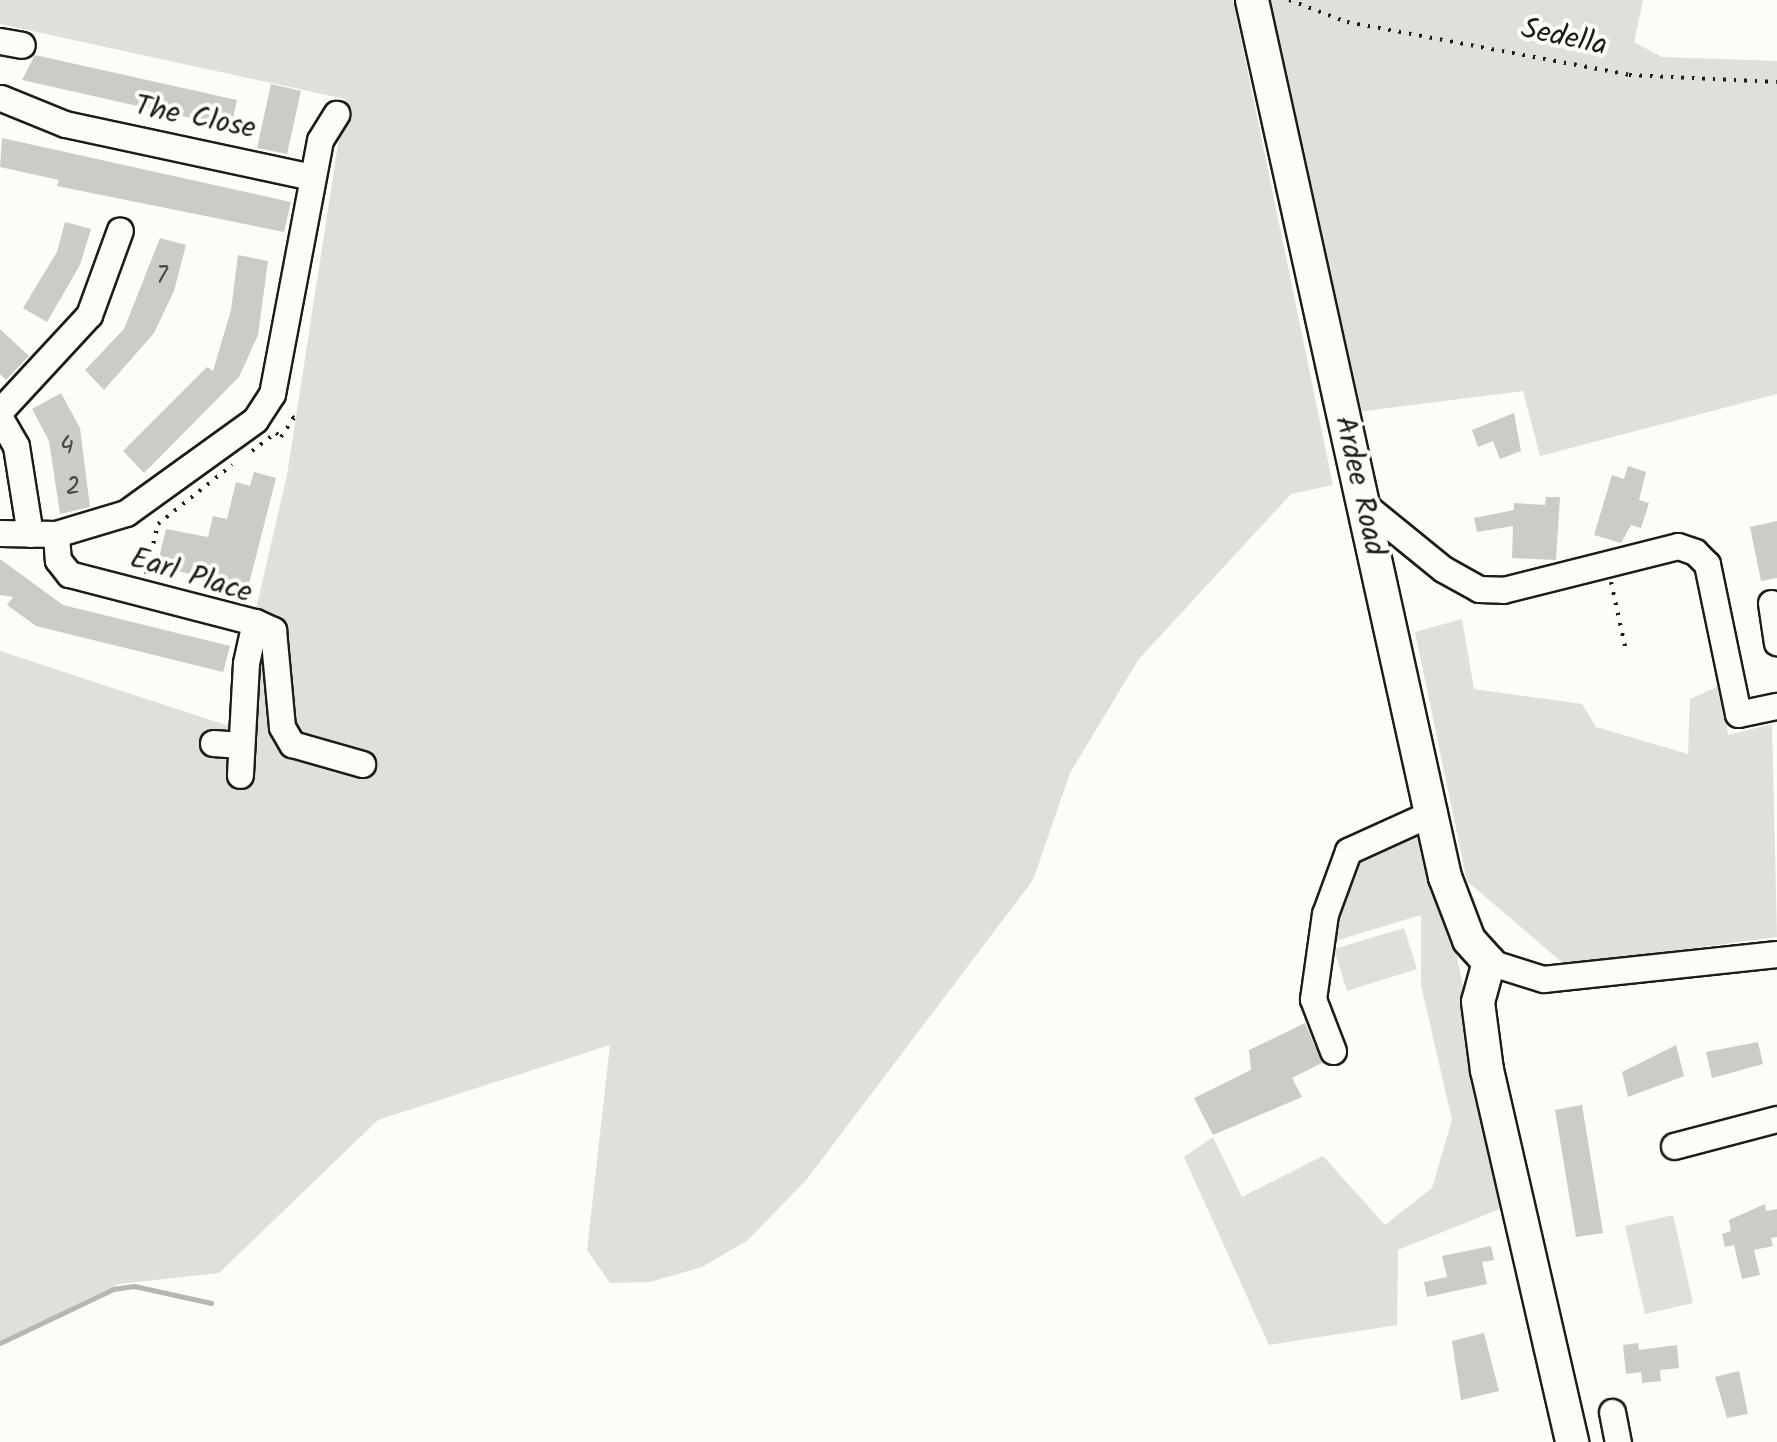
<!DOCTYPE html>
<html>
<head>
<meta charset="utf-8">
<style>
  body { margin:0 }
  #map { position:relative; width:1777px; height:1442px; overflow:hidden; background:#fdfcf7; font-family:Kalam,sans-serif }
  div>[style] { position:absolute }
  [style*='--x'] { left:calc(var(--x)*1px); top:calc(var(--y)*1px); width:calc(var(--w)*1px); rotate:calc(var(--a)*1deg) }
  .green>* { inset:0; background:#e0dfdb }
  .stream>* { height:5px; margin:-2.5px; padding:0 2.5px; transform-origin:2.5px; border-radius:2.5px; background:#b7b6b2 }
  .building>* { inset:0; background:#cccbc8 }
  .path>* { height:4px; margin-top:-2px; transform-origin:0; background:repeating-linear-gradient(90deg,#1c1c1c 0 2.5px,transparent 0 10.5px) }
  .roads { filter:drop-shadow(2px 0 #1c1c1c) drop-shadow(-2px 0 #1c1c1c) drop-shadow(0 2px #1c1c1c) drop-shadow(0 -2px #1c1c1c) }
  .minor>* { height:25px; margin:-12.5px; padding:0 12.5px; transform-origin:12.5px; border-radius:12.5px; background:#fdfcf7 }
  .major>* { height:32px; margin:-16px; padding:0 16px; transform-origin:16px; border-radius:16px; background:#fdfcf7 }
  span { translate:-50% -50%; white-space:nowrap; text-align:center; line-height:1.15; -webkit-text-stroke:8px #fdfcf7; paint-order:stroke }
  .number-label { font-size:25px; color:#484847 }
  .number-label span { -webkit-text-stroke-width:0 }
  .street-label { font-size:30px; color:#1c1c1c }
</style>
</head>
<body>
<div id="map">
  <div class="green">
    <div style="clip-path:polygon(0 0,1233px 0,1333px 485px,1291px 494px,1138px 660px,1070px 773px,1033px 880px,807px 1179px,748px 1240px,702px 1267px,650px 1282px,610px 1283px,587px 1250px,610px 1045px,378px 1120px,219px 1273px,119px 1284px,0 1342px,0 651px,229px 726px,287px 475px,345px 99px,0 24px)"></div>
    <div style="clip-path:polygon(1270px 0,1643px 0,1634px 42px,1662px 57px,1777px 61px,1777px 394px,1540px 456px,1523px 391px,1357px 412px)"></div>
    <div style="clip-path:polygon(1462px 619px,1474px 689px,1582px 704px,1596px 727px,1688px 754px,1690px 699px,1721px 685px,1728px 735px,1772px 724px,1777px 937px,1565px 965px,1467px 881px,1415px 632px)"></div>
    <div style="clip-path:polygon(1412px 807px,1456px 952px,1507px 1206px,1398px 1250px,1397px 1325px,1269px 1345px,1184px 1157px,1213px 1137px,1242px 1197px,1323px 1156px,1385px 1225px,1432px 1188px,1452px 1120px,1421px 985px,1421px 915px,1338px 940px,1308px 978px,1340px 845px)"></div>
    <div style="clip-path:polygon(1404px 928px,1417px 969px,1347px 991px,1334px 949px)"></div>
    <div style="clip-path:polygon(1673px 1215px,1693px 1303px,1645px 1314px,1625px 1226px)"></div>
  </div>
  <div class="stream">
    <div style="--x:0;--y:1343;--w:125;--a:-25.5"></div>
    <div style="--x:113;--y:1289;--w:21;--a:-8"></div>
    <div style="--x:134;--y:1286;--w:79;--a:12.4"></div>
  </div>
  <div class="building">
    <div style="clip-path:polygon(35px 55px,237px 100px,231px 127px,22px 80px)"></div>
    <div style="clip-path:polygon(271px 84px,301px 91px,287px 154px,257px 148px)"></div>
    <div style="clip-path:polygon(2px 138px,291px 202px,284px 232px,57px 186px,59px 180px,0 167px)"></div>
    <div style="clip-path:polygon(65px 222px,91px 229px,80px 265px,47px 322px,23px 308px,57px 252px)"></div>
    <div style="clip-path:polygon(160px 238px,186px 245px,174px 291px,154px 333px,104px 390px,85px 370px,124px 329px)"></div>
    <div style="clip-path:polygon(238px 255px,268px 261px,258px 335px,239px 377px,144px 473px,123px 451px,207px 367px,213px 371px,231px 310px)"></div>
    <div style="clip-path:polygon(0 329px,29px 356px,6px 380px,0 374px)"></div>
    <div style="clip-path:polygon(61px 393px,80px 428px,90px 507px,60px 514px,49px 441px,32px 409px)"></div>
    <div style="clip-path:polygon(1514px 413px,1521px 451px,1500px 459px,1493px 441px,1478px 447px,1472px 430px)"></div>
    <div style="clip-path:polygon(1628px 466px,1646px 472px,1639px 500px,1649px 503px,1641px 528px,1631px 525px,1621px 543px,1594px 535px,1612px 475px,1624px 479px)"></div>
    <div style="clip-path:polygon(254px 472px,276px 478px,248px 588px,157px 566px,166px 529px,208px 537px,213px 516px,227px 519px,236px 482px,250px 486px)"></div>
    <div style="clip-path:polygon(1546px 497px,1560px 497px,1556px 560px,1512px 558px,1513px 526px,1477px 532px,1474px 518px,1514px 510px,1514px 503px,1545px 505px)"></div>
    <div style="clip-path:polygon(1777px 521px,1777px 578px,1761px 581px,1750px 527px)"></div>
    <div style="clip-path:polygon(0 559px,63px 605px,230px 646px,223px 672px,36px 626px,7px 605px,13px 597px,0 595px)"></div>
    <div style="clip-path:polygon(1305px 1023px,1322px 1063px,1292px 1078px,1302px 1097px,1213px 1135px,1194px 1098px,1251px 1070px,1249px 1050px)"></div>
    <div style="clip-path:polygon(1758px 1042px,1763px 1064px,1712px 1078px,1706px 1052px)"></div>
    <div style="clip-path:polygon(1676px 1045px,1684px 1076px,1628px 1097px,1622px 1072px)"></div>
    <div style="clip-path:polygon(1582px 1105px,1603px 1233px,1576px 1237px,1555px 1110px)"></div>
    <div style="clip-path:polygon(1765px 1204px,1766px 1211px,1777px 1209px,1777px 1237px,1771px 1238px,1773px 1246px,1754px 1250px,1760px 1275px,1742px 1279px,1734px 1245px,1725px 1247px,1722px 1234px,1731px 1231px,1729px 1220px)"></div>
    <div style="clip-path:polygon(1491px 1246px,1494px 1260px,1482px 1262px,1487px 1284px,1427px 1297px,1424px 1282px,1447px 1277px,1442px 1256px)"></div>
    <div style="clip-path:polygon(1484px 1333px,1499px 1391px,1461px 1400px,1452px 1341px)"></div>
    <div style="clip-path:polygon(1638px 1343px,1639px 1350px,1677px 1345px,1679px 1368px,1660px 1370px,1661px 1381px,1642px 1383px,1641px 1372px,1626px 1374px,1623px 1345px)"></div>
    <div style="clip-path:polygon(1739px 1371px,1748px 1414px,1727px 1418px,1715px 1377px)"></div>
  </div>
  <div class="path">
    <div style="--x:1289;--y:0;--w:62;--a:20.8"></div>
    <div style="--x:1347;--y:22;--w:287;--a:10.6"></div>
    <div style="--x:1629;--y:75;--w:148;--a:2.7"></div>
    <div style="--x:252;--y:451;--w:30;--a:-37"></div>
    <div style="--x:276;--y:433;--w:6;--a:39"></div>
    <div style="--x:281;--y:437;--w:23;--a:-56"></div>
    <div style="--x:294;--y:418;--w:10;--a:-143"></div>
    <div style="--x:146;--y:574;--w:51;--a:-76.5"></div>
    <div style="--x:158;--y:524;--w:95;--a:-38.6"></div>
    <div style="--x:1611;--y:582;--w:66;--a:77.7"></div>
  </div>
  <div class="roads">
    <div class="minor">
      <div style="--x:0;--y:41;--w:22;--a:10"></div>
      <div style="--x:1;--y:98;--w:69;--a:22.1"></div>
      <div style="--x:65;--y:124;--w:253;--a:12.1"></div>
      <div style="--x:0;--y:411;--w:131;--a:-47.2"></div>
      <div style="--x:89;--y:315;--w:90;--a:-70"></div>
      <div style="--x:0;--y:418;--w:32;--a:60"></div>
      <div style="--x:16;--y:446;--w:89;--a:81"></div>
      <div style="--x:1363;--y:504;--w:103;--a:39.1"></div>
      <div style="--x:1443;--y:569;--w:41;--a:29.1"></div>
      <div style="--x:1479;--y:589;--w:24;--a:2"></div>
      <div style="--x:1503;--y:590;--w:180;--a:-14.1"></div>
      <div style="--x:1678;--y:546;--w:18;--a:19"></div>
      <div style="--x:1695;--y:552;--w:17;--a:45"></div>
      <div style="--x:1707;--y:564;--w:153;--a:78.3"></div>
      <div style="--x:1738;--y:714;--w:40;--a:-12"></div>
      <div style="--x:0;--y:533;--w:56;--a:1"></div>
      <div style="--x:56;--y:534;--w:73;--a:-16.7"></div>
      <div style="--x:126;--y:513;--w:159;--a:-35.8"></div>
      <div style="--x:255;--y:420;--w:31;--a:-57"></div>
      <div style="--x:272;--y:394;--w:258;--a:-79.3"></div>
      <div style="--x:320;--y:140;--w:31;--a:-58"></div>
      <div style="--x:56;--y:534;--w:26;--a:86"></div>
      <div style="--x:58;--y:560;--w:18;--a:52"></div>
      <div style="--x:69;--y:574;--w:192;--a:14.5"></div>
      <div style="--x:255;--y:622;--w:42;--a:102.4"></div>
      <div style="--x:246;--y:663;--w:112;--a:93.1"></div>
      <div style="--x:1771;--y:603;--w:40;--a:81.5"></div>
      <div style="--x:255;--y:622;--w:20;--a:24"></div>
      <div style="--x:273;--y:630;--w:97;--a:84.7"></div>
      <div style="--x:282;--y:727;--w:20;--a:60"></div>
      <div style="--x:292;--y:744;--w:73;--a:15.9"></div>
      <div style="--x:213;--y:743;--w:28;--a:4"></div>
      <div style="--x:1489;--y:962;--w:57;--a:17.5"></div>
      <div style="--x:1543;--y:979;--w:235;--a:-6.1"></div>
      <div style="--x:1333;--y:1051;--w:56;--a:-111"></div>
      <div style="--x:1313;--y:999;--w:86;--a:-82"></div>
      <div style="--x:1325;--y:914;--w:67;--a:-69.9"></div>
      <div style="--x:1348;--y:851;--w:94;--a:-24.4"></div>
      <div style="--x:1674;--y:1146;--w:106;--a:-14.7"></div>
      <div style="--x:1612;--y:1412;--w:31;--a:79"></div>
    </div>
    <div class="major">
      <div style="--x:1252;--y:0;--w:898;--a:77.59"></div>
      <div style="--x:1445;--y:877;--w:67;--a:69.1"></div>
      <div style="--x:1469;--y:940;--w:30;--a:48"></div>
      <div style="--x:1489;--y:962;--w:41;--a:105.4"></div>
      <div style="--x:1478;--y:1002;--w:69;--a:82.5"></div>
      <div style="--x:1487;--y:1070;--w:382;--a:77.1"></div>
    </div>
  </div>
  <div class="number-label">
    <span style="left:162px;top:276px">7</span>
    <span style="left:67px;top:446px">4</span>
    <span style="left:73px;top:487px">2</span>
  </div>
  <div class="street-label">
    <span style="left:1564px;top:38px;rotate:12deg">Sedella</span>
    <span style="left:195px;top:118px;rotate:11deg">The Close</span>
    <span style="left:1359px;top:486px;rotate:77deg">Ardee Road</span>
    <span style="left:191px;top:576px;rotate:17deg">Earl Place</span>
  </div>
</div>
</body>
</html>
